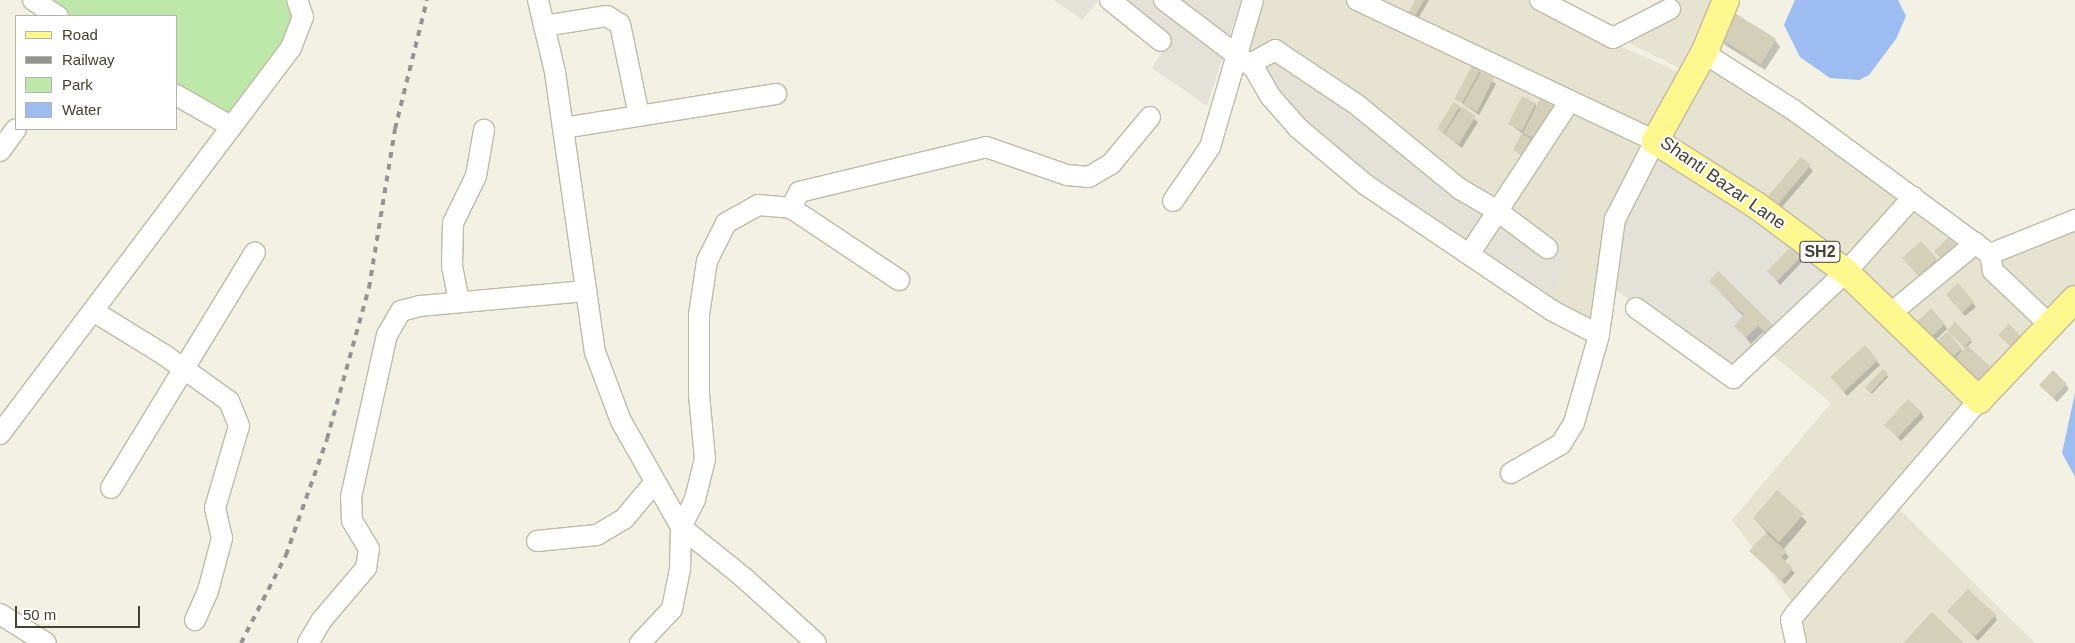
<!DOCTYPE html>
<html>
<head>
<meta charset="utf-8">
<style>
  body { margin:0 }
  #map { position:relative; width:2075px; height:643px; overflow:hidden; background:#f2f1e3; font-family:Helvetica,sans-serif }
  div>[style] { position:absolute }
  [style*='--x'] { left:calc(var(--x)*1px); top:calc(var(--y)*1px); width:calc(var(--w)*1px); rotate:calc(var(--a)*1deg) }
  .residential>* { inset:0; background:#e6e4d1 }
  .industrial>* { inset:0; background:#e4e1d8 }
  .green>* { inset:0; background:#bee8a9 }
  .water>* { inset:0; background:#9cbcf2 }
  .shadow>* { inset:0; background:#0003 }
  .building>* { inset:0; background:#d4cfb8 }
  .roads { filter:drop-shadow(1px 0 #bebba5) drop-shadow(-1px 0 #bebba5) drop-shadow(0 1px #bebba5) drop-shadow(0 -1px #bebba5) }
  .minor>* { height:20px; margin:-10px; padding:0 10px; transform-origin:10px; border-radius:10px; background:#fff }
  .major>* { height:26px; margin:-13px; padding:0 13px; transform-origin:13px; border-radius:13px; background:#fff88f }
  .rail>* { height:4px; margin-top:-2px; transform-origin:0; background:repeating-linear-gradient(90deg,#939393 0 6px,transparent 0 12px) }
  span { translate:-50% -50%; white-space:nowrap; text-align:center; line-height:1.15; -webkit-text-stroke:4px #fff; paint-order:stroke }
  .shield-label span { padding:1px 4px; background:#fff; border:1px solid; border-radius:4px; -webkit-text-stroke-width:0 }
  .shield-label { font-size:16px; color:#444133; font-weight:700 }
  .street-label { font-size:18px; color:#444133 }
  .legend { position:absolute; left:15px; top:15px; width:162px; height:115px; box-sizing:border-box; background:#fff; border:1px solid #b4b3ad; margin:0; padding:6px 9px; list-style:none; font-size:15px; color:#444133 }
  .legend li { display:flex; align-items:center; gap:10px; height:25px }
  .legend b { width:25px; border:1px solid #b4b3ad }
  .scale { position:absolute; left:15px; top:606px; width:125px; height:22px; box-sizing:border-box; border:2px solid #444133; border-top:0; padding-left:6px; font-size:15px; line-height:18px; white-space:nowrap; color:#444133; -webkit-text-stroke:4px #fff; paint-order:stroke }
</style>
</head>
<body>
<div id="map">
  <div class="residential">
    <div style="clip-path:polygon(1253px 0,1531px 0,1618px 45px,1696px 80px,1709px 60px,1904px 197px,1843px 260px,1654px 133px,1592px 327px,1546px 301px,1569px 262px,1461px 184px,1248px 57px)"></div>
    <div style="clip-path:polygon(1660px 0,1720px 0,1687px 72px,1620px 39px,1618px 27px)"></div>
    <div style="clip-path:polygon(1912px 203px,1982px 256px,2075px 230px,2075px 295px,1981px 387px,1855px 269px)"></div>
    <div style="clip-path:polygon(1844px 275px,1973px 397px,1792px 602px,1732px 520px,1831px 403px,1773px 355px)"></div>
    <div style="clip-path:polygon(1896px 506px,2035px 643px,1806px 643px,1799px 621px)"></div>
  </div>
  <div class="industrial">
    <div style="clip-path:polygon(1054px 0,1099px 0,1082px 20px)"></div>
    <div style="clip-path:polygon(1121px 0,1241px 0,1207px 106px,1152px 68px,1169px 39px)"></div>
    <div style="clip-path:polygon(1275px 54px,1570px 262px,1546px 301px,1368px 181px,1295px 118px,1257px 65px)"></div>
    <div style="clip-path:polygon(1659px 152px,1837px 265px,1732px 369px,1614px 289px,1621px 221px)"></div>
  </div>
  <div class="green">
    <div style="clip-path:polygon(44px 0,287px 0,295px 21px,282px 45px,227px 119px,176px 86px,176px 16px,69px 16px)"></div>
  </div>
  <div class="water">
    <div style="clip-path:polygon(1795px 0,1898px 0,1906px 16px,1896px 39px,1869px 75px,1859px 80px,1830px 78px,1800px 57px,1784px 25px)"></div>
    <div style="clip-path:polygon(2075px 393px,2075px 477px,2062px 453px)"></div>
  </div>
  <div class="shadow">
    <div style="clip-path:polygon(1417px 0,1429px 0,1415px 24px,1410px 22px)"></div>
    <div style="clip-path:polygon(1721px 38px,1775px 40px,1780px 47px,1765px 70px,1725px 45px)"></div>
    <div style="clip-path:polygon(1479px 71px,1496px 84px,1479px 115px,1456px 99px)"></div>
    <div style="clip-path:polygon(1540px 101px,1531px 162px,1514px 150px,1523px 134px,1510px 124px,1535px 104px,1537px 107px)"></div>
    <div style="clip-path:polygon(1459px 107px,1478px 122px,1462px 148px,1438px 129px)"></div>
    <div style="clip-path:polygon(1801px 158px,1813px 171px,1777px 213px,1768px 205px)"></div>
    <div style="clip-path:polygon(1801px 257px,1803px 261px,1780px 285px,1769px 271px)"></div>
    <div style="clip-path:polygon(1904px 258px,1936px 260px,1939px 264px,1922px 280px)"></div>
    <div style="clip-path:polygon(1710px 281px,1773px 327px,1771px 340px,1763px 332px,1751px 344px,1736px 326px,1744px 317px)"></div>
    <div style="clip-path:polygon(1950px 299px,1973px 303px,1976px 307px,1965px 316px)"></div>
    <div style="clip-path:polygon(1944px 324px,1947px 329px,1930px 345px,1917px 331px)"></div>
    <div style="clip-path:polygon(1955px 324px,1972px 342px,1967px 347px,1996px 375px,1982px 391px,1954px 363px,1951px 366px,1934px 347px,1947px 334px,1963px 352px,1966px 349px,1949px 331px)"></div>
    <div style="clip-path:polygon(1865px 347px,1880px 365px,1847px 396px,1832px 377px)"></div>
    <div style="clip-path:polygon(1883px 371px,1888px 377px,1872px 394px,1867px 389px)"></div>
    <div style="clip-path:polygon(2041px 385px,2066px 385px,2069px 389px,2057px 402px)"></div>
    <div style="clip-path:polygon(1921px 412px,1924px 417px,1901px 441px,1886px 425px)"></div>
    <div style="clip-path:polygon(1777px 492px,1807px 522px,1783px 550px,1789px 557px,1784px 562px,1795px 573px,1785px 584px,1751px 551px,1767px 533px,1754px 518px)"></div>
    <div style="clip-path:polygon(1949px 611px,1995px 616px,1997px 620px,1978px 641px)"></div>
  </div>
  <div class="building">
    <div style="clip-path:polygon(1415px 0,1424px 0,1412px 21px,1406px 17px)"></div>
    <div style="clip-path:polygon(1735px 13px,1776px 39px,1761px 64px,1720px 38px)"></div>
    <div style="clip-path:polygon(1472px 66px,1480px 70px,1462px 103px,1454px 99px)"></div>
    <div style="clip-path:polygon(1481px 72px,1494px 78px,1477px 112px,1463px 104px)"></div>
    <div style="clip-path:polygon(1522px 96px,1536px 103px,1522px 131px,1508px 124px)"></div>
    <div style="clip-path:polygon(1540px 99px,1556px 107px,1540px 141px,1523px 133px)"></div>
    <div style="clip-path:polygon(1453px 102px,1460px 106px,1444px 133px,1437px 129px)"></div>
    <div style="clip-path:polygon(1462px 107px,1476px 116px,1459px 144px,1444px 135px)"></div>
    <div style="clip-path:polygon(1521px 134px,1537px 141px,1528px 158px,1513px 150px)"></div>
    <div style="clip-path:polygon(1801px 157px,1811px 165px,1774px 209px,1764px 201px)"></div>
    <div style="clip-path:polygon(1949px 237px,1961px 250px,1945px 264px,1934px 251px)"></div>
    <div style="clip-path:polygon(1921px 241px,1937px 259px,1919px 276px,1902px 258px)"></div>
    <div style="clip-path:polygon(1792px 246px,1802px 256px,1777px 281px,1767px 271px)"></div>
    <div style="clip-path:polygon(1718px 271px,1774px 326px,1767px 334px,1758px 326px,1746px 338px,1734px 326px,1744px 315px,1709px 281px)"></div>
    <div style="clip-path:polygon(1958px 283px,1974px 302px,1962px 313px,1946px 294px)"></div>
    <div style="clip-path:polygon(1931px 308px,1945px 324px,1927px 341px,1913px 326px)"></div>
    <div style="clip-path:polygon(1955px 322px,1972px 339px,1964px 347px,1947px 331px)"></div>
    <div style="clip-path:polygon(2009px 324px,2023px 338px,2012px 348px,1998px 335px)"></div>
    <div style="clip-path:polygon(1947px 332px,1962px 348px,1948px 362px,1932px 346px)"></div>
    <div style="clip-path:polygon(1865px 345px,1878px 360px,1844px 392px,1830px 377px)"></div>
    <div style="clip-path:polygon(1967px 345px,1994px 370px,1978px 387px,1952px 362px)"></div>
    <div style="clip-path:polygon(1883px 369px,1888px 374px,1870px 393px,1865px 387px)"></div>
    <div style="clip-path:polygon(2053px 370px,2067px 384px,2053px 398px,2039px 385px)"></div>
    <div style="clip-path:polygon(1908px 399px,1922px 412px,1898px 437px,1884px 425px)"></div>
    <div style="clip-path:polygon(1777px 490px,1804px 514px,1779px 542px,1753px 518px)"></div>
    <div style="clip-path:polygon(1766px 533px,1787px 552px,1781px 557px,1793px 568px,1782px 581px,1749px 551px)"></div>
    <div style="clip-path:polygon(1968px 589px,1996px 615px,1975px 637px,1947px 611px)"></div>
    <div style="clip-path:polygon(1932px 612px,1964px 643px,1903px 643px)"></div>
  </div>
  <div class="roads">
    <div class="minor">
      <div style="--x:33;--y:0;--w:30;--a:33"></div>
      <div style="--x:538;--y:0;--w:74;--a:76.7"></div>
      <div style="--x:555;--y:72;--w:283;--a:81.9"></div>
      <div style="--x:595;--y:352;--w:74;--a:69.4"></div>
      <div style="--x:621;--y:421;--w:122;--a:60.5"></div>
      <div style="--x:681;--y:527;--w:80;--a:38.9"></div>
      <div style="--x:743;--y:577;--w:98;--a:42.1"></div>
      <div style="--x:1110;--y:0;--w:65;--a:38.8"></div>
      <div style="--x:1164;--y:0;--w:113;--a:37.1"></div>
      <div style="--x:1254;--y:68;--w:34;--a:60"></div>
      <div style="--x:1271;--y:97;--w:41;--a:48.9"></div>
      <div style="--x:1298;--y:128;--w:89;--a:40"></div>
      <div style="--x:1366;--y:185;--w:223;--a:34"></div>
      <div style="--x:1551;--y:310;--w:54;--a:27.5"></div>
      <div style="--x:1357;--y:0;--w:330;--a:25.3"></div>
      <div style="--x:1655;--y:141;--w:88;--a:117.1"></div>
      <div style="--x:1615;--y:219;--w:117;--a:97.9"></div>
      <div style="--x:1599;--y:335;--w:91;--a:105.9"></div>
      <div style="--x:1574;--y:423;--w:25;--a:122"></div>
      <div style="--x:1561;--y:444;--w:58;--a:149.9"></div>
      <div style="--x:1540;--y:0;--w:82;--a:27.5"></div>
      <div style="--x:1613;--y:38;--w:64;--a:-27"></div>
      <div style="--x:544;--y:26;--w:64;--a:-9"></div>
      <div style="--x:607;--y:16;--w:15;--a:32"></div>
      <div style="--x:620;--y:24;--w:94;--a:78.3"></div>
      <div style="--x:1704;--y:53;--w:108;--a:32.5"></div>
      <div style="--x:1795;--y:111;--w:242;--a:36.3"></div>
      <div style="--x:1990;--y:254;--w:92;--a:-21.8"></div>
      <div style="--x:1250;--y:64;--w:29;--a:-29"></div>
      <div style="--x:1275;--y:50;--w:97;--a:33.7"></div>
      <div style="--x:1356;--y:104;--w:134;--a:39.3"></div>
      <div style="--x:1460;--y:189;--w:42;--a:30.3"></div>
      <div style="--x:1496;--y:210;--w:64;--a:36.7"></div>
      <div style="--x:176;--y:95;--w:64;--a:29.7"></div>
      <div style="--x:563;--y:128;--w:216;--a:-9.1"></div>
      <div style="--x:0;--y:151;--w:27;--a:-54"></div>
      <div style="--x:1173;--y:201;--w:65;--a:-55.6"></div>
      <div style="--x:1210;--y:147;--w:153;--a:-73.7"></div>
      <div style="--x:791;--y:208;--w:130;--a:33.7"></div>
      <div style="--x:1470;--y:253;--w:182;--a:-56.7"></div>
      <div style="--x:1990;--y:254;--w:17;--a:80"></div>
      <div style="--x:1993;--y:271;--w:79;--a:43.5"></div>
      <div style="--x:459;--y:302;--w:37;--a:-101"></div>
      <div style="--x:452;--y:266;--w:43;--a:-88.7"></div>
      <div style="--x:453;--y:223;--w:52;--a:-63.9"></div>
      <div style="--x:476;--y:176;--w:47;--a:-80.1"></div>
      <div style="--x:1636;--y:308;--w:120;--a:35.8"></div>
      <div style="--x:1733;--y:378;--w:155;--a:-43.2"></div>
      <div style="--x:1846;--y:272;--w:101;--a:-48.2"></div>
      <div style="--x:93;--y:311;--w:82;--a:31.6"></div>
      <div style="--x:163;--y:354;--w:81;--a:35.5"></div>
      <div style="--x:229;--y:401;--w:27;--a:68"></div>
      <div style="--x:239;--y:426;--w:85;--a:106.3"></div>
      <div style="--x:215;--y:508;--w:31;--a:77"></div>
      <div style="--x:222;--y:538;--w:55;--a:104.8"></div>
      <div style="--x:208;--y:591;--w:32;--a:114"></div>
      <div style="--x:1891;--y:313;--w:110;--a:-39.5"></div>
      <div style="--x:0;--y:434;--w:483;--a:-53"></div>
      <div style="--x:291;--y:48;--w:33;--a:-69"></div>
      <div style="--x:303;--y:17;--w:18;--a:-109"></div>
      <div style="--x:111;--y:488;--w:276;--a:-58.6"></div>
      <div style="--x:537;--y:541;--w:60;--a:-5.7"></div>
      <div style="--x:597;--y:535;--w:31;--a:-31"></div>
      <div style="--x:624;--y:519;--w:48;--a:-50"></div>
      <div style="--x:0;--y:614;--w:54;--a:32.2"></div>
      <div style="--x:308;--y:643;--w:26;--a:-59"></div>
      <div style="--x:321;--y:621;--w:70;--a:-49.7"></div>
      <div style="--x:366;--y:568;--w:19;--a:-81"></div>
      <div style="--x:369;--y:549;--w:33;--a:-121"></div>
      <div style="--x:352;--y:521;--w:24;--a:-92"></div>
      <div style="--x:351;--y:497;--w:166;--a:-77.5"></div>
      <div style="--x:387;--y:335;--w:28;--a:-60"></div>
      <div style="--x:401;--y:311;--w:20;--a:-15"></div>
      <div style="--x:420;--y:306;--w:167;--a:-5.2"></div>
      <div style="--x:640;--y:643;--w:47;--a:-46.7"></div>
      <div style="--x:672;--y:609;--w:41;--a:-78.7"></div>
      <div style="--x:680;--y:569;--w:42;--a:-88.6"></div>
      <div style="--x:681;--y:527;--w:31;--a:-63"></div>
      <div style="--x:695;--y:499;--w:41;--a:-76"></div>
      <div style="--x:705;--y:459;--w:65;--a:-95.3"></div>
      <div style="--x:699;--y:394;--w:79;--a:-90"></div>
      <div style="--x:699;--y:315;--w:55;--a:-81.6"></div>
      <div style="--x:707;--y:261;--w:42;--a:-63.4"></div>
      <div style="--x:726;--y:223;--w:37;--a:-29"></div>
      <div style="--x:758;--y:205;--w:33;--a:5"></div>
      <div style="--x:791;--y:208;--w:18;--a:-63"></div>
      <div style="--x:799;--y:192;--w:192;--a:-13.5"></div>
      <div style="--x:986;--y:147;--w:86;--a:19.1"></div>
      <div style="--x:1067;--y:175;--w:22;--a:5"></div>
      <div style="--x:1089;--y:177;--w:26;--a:-31"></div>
      <div style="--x:1111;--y:164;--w:61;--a:-50.3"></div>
      <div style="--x:1796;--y:643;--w:24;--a:-102"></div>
      <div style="--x:1791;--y:620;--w:7;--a:-56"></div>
      <div style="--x:1795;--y:614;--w:282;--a:-49.3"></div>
    </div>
    <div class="major">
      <div style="--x:1726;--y:0;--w:57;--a:112.5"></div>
      <div style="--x:1704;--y:53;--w:101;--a:119.1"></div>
      <div style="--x:1655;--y:141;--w:120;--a:32.4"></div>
      <div style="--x:1756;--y:205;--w:112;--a:36.7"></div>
      <div style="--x:1846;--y:272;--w:185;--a:43.9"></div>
      <div style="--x:1979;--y:400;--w:139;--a:-46.5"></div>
    </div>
  </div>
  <div class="rail">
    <div style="--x:241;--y:643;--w:99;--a:-62.9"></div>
    <div style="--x:286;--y:555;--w:123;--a:-70.5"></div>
    <div style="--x:327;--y:439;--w:157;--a:-74.5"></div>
    <div style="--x:369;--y:288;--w:161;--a:-80.7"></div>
    <div style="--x:395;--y:129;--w:133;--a:-76.1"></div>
  </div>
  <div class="shield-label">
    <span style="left:1820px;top:252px">SH2</span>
  </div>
  <div class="street-label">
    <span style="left:1723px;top:183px;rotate:35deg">Shanti Bazar Lane</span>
  </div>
  <ul class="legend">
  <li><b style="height:6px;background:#fff88f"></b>Road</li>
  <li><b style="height:6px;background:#939393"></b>Railway</li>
  <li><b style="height:14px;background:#bee8a9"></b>Park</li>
  <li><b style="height:14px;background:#9cbcf2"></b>Water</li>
  </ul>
  <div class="scale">50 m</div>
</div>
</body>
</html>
